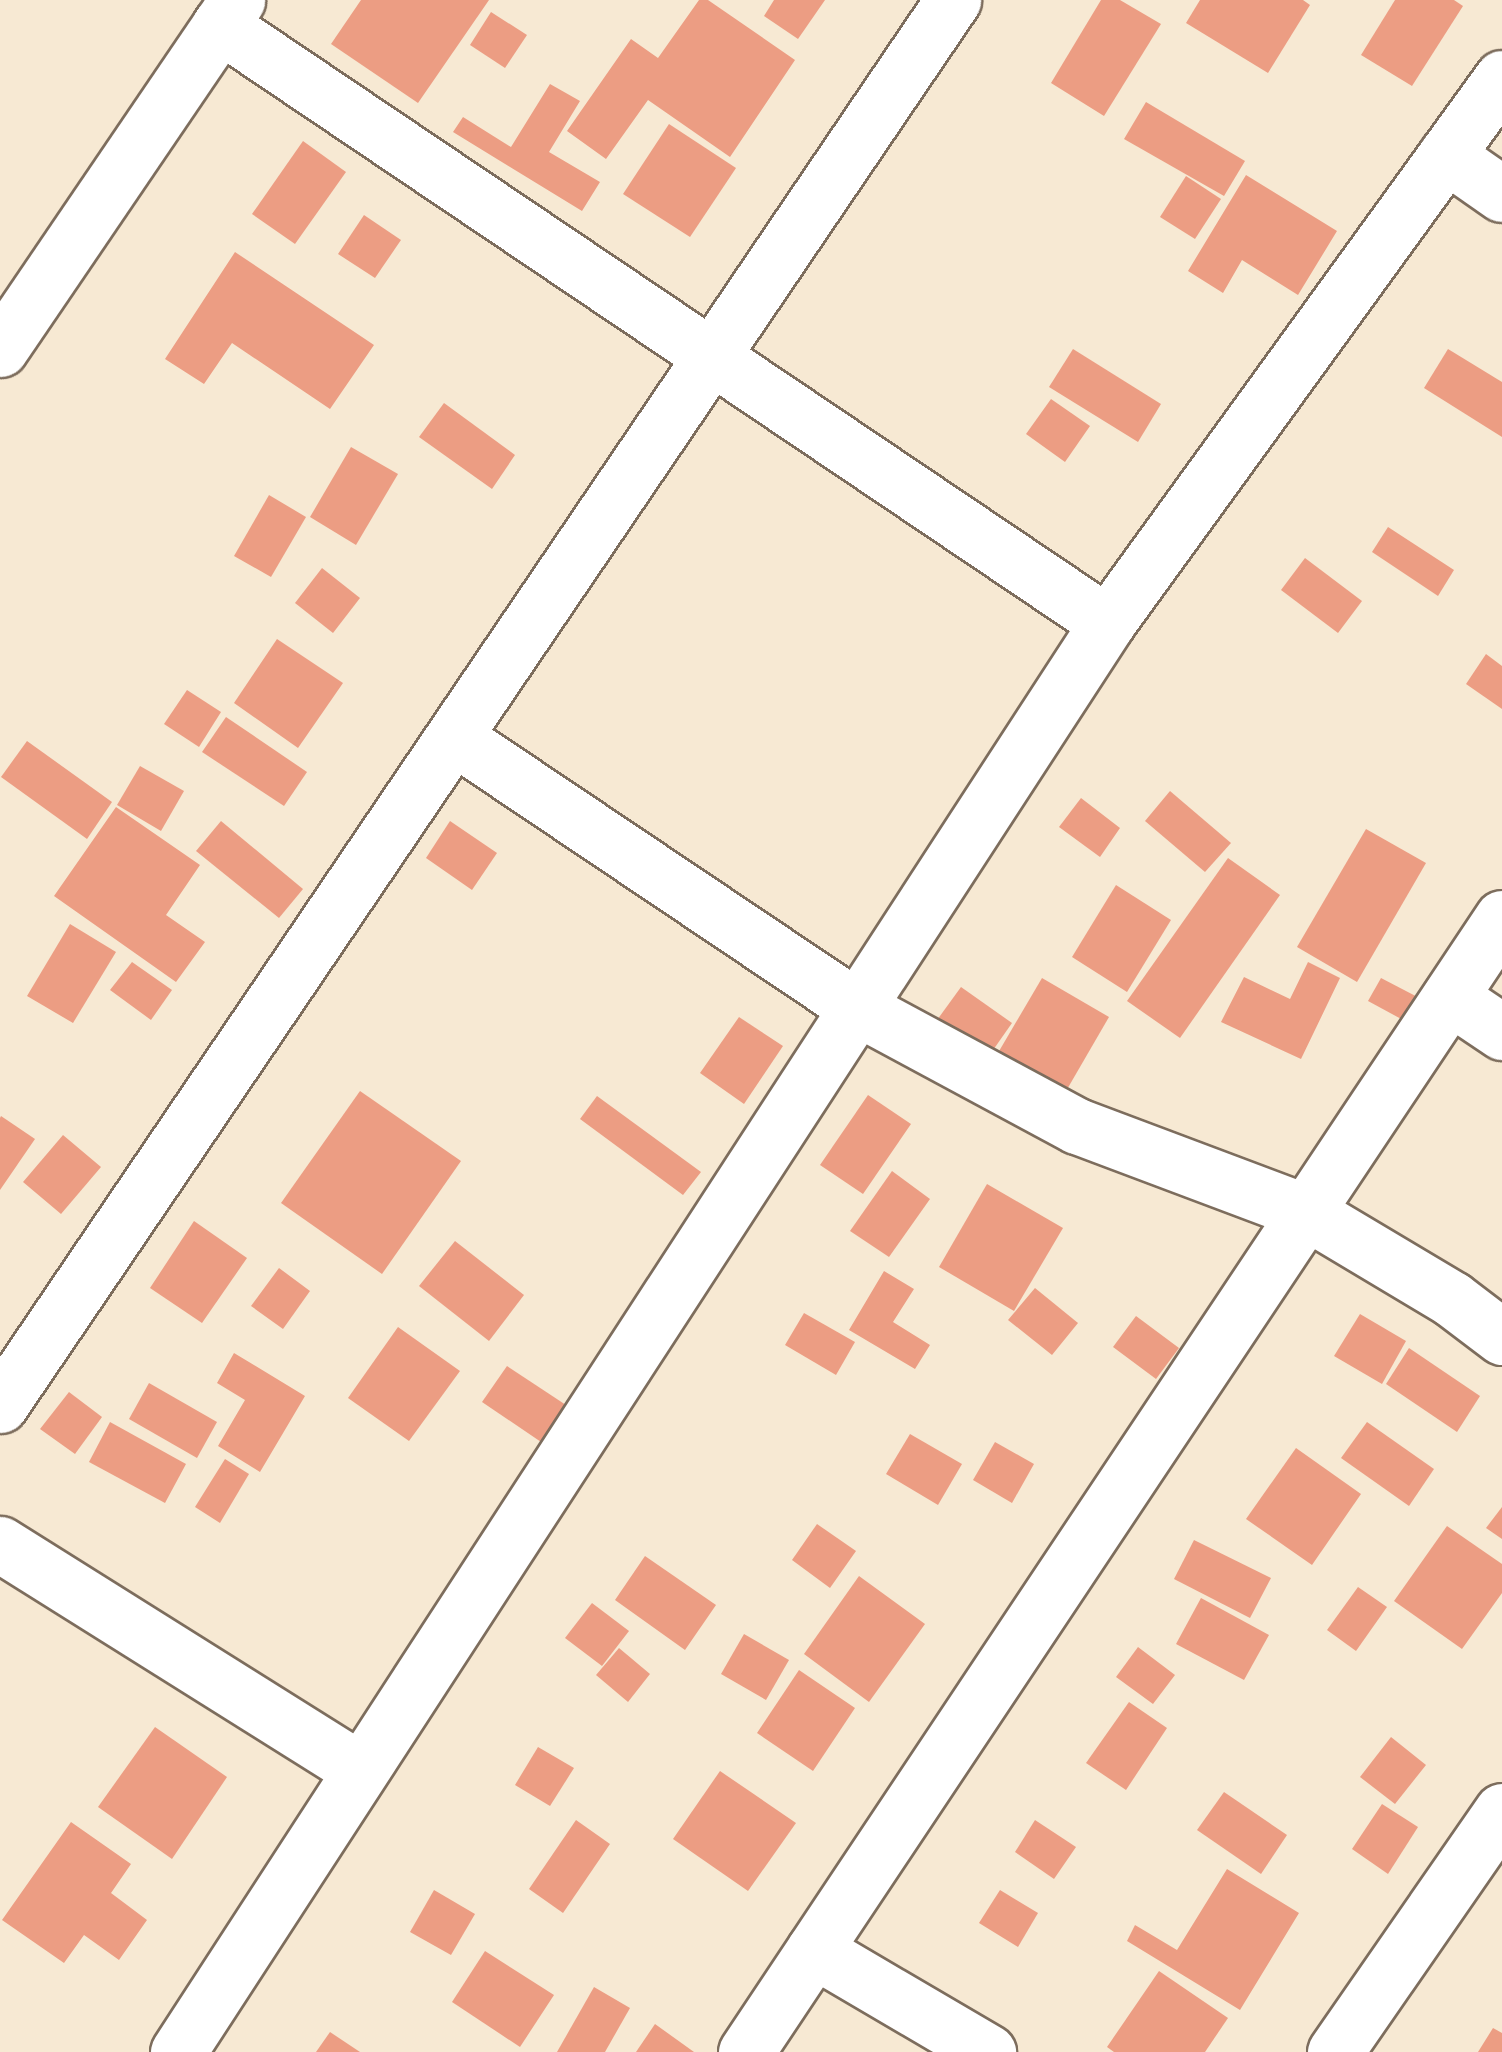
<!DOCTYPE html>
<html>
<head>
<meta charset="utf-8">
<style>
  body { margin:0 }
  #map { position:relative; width:1502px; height:2052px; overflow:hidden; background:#f7e9d3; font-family:"Gochi Hand",sans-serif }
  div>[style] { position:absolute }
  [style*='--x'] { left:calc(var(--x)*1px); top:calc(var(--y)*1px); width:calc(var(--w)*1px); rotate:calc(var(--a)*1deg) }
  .building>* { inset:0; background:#ec9d83 }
  .roads { filter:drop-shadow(2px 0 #7d6d5d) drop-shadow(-2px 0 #7d6d5d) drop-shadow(0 2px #7d6d5d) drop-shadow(0 -2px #7d6d5d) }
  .street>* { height:55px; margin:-27.5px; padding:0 27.5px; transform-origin:27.5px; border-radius:27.5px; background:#fff }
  span { translate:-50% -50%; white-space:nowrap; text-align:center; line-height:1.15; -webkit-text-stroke:10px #fbf7ec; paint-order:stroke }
</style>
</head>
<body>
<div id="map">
  <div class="building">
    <div style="clip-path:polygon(361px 0,489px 0,418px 103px,331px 44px)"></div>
    <div style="clip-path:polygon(699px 0,708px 0,795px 60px,730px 157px,648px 100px,606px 159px,567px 131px,631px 39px,658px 58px)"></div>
    <div style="clip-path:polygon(774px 0,825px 0,798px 39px,764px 16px)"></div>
    <div style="clip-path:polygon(1101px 0,1120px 0,1161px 24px,1104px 116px,1051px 83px)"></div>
    <div style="clip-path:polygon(1200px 0,1303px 0,1310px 5px,1268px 73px,1186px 23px)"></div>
    <div style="clip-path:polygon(1395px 0,1454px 0,1463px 6px,1412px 86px,1361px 55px)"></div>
    <div style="clip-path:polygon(491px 12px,527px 35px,505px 68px,470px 45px)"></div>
    <div style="clip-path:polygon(550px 84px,580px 101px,549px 152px,600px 182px,582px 211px,453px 132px,463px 117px,511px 147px)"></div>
    <div style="clip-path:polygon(1146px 102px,1245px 161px,1224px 196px,1124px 139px)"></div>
    <div style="clip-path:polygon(669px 124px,736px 168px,690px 237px,623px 194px)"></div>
    <div style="clip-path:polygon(303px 141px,346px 172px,295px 244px,252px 214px)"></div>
    <div style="clip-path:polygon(1246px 175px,1337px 231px,1298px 295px,1242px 260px,1223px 293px,1188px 271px)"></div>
    <div style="clip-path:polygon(1186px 176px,1221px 199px,1195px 239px,1160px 217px)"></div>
    <div style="clip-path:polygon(364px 215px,401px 240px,375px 278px,338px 254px)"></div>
    <div style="clip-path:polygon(235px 252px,374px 345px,330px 409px,232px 343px,204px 384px,165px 359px)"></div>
    <div style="clip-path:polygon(1073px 349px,1161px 404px,1138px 442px,1049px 387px)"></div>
    <div style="clip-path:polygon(1448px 349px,1502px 382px,1502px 437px,1424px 388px)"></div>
    <div style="clip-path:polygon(1051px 399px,1090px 426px,1065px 462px,1026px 434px)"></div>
    <div style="clip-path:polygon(444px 403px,515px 455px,492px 489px,419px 437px)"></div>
    <div style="clip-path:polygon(351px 447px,398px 474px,356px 545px,310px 517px)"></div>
    <div style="clip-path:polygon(269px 495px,306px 517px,271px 577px,234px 556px)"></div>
    <div style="clip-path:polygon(1388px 527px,1454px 570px,1438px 596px,1372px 552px)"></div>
    <div style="clip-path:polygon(1305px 558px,1362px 601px,1338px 633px,1281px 590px)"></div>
    <div style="clip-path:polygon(322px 568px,360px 598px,333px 633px,295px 603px)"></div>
    <div style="clip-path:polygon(277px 639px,343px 683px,298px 748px,234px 703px)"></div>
    <div style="clip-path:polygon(1486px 654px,1502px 666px,1502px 709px,1466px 684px)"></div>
    <div style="clip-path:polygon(187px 690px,221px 712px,199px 747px,164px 724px)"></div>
    <div style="clip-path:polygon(226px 717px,307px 772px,284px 806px,202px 752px)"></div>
    <div style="clip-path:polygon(27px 741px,112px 802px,87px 839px,1px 777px)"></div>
    <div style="clip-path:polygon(140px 766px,184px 791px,161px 831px,117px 805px)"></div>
    <div style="clip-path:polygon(1170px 791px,1231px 843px,1205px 872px,1145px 821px)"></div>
    <div style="clip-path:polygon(1081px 798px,1120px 828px,1100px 857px,1059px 827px)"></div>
    <div style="clip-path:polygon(116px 807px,200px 865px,166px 915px,205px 942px,176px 982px,54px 896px)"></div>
    <div style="clip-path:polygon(221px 821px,303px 889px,279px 918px,196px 851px)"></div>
    <div style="clip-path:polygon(450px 821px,497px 853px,472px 890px,426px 858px)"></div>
    <div style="clip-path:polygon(1366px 829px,1426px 863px,1357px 982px,1297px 947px)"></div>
    <div style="clip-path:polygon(1228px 858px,1280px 895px,1180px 1038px,1127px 1001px)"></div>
    <div style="clip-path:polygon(1116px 885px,1171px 920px,1127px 992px,1072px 957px)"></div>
    <div style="clip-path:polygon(70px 924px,116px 952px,73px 1023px,27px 996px)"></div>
    <div style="clip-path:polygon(132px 962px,172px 990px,151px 1020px,110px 990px)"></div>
    <div style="clip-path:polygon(1308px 962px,1340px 978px,1301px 1059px,1221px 1022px,1244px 977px,1290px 999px)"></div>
    <div style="clip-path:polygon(1042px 978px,1109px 1017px,1062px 1098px,995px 1058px)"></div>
    <div style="clip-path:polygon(1381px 978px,1429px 1003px,1416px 1027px,1368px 1001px)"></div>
    <div style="clip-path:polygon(961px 987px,1012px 1023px,984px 1063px,932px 1027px)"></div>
    <div style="clip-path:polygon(739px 1017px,783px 1046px,744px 1104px,700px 1073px)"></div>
    <div style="clip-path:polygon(360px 1091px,461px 1161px,382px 1274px,281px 1203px)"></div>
    <div style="clip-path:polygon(868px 1095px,911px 1124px,863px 1194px,820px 1165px)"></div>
    <div style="clip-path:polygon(597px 1096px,701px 1172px,683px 1195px,580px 1119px)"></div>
    <div style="clip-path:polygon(1px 1116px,35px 1139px,0 1190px,0 1118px)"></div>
    <div style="clip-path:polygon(63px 1135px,101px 1167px,61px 1214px,23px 1182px)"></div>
    <div style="clip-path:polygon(892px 1171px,930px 1199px,889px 1257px,850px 1231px)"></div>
    <div style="clip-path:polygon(987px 1184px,1063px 1228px,1014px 1311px,939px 1267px)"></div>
    <div style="clip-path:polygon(194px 1221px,247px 1258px,202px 1323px,150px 1288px)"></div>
    <div style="clip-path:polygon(455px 1241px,524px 1295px,489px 1341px,419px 1286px)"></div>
    <div style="clip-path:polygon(279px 1268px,310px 1291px,283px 1329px,251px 1306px)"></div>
    <div style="clip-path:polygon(884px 1271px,914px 1289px,893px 1322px,930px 1345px,915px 1369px,849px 1330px)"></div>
    <div style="clip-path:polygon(1035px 1288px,1078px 1323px,1052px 1355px,1008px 1320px)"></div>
    <div style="clip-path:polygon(804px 1313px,855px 1342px,836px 1375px,785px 1345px)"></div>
    <div style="clip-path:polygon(1360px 1314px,1406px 1341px,1382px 1384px,1334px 1356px)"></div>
    <div style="clip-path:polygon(1136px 1316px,1179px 1348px,1156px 1379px,1113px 1347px)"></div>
    <div style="clip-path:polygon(398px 1327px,460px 1371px,409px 1441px,348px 1398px)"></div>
    <div style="clip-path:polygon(1409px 1348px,1480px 1396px,1457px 1432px,1386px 1384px)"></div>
    <div style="clip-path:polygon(234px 1353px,305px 1396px,260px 1472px,218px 1446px,245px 1400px,217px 1383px)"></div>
    <div style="clip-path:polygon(507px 1366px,569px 1407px,544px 1444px,482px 1402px)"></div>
    <div style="clip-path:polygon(149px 1383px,217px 1422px,197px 1458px,129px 1419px)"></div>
    <div style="clip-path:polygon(69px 1392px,102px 1417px,75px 1454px,40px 1429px)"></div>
    <div style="clip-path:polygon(110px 1422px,186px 1464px,165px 1503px,89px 1462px)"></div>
    <div style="clip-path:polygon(1367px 1422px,1434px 1469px,1409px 1506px,1341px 1458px)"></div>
    <div style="clip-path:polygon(910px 1434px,962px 1464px,938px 1505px,886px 1474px)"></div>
    <div style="clip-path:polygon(995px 1442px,1034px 1464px,1012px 1503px,973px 1480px)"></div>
    <div style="clip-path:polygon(1296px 1448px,1361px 1494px,1312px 1565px,1246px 1519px)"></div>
    <div style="clip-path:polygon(225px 1459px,249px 1474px,220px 1523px,195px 1507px)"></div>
    <div style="clip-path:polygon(1502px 1507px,1502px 1539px,1486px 1528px)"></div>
    <div style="clip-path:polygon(817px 1524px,856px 1551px,830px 1588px,792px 1560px)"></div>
    <div style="clip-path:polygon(1447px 1526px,1502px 1564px,1502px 1593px,1462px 1649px,1394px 1601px)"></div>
    <div style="clip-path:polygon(1194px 1540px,1271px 1578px,1250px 1618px,1174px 1579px)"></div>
    <div style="clip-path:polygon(645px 1556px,716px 1605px,685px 1650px,615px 1600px)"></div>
    <div style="clip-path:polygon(859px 1576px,925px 1624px,869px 1702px,804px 1654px)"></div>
    <div style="clip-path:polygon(1358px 1587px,1387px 1607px,1356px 1651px,1327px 1630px)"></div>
    <div style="clip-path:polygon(1201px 1598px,1269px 1635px,1244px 1680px,1176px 1644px)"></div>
    <div style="clip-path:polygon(592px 1603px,629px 1631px,602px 1666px,565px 1638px)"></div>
    <div style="clip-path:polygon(744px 1634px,789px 1660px,766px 1700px,721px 1674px)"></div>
    <div style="clip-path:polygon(1138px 1647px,1175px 1675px,1153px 1704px,1116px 1677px)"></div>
    <div style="clip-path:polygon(619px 1648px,650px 1674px,628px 1702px,596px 1675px)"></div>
    <div style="clip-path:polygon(799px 1670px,855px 1708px,813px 1771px,757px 1733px)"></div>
    <div style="clip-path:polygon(1129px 1702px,1167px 1728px,1126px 1790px,1086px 1763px)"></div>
    <div style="clip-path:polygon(155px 1727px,227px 1777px,172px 1859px,98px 1807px)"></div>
    <div style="clip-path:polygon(1391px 1737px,1426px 1765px,1395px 1804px,1360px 1777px)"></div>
    <div style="clip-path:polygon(538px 1747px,574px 1768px,550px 1806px,515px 1785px)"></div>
    <div style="clip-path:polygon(720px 1771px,796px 1823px,748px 1891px,673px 1839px)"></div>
    <div style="clip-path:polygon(1224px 1792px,1287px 1835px,1261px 1874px,1197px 1830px)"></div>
    <div style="clip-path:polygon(1382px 1804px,1418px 1827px,1388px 1874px,1352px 1849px)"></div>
    <div style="clip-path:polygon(576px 1820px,610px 1844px,563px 1913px,529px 1889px)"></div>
    <div style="clip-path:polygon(1035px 1820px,1076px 1847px,1054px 1879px,1015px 1852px)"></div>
    <div style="clip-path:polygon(71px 1822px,131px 1864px,111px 1893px,147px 1920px,119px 1960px,84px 1935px,64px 1963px,2px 1920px)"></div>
    <div style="clip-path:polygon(1227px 1869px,1299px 1913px,1240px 2010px,1127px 1941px,1135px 1925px,1177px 1950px)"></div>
    <div style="clip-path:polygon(434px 1890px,475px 1914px,451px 1955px,410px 1932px)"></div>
    <div style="clip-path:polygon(1000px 1890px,1038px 1913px,1018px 1947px,979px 1923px)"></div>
    <div style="clip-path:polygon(485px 1951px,554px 1995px,520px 2047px,452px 2002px)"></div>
    <div style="clip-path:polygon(1159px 1971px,1228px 2018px,1205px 2052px,1114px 2052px,1107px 2047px)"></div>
    <div style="clip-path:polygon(594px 1987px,630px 2008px,605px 2052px,557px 2052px)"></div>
    <div style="clip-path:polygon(655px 2024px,694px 2052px,636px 2052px)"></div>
    <div style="clip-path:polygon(1493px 2028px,1502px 2033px,1502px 2052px,1478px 2052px)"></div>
    <div style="clip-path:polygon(330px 2032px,360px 2052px,316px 2052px)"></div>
  </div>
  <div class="roads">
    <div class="street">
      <div style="--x:220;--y:25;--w:1070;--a:33.99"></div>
      <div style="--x:1446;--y:155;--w:68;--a:34.9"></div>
      <div style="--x:0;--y:349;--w:422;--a:-55.8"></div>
      <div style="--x:454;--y:737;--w:482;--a:33.9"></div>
      <div style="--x:854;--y:1006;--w:253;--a:28.3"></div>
      <div style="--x:1077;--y:1126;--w:247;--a:20.6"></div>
      <div style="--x:1308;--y:1213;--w:168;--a:30.8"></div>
      <div style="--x:1452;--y:1299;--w:63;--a:37.2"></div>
      <div style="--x:1450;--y:997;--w:63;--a:33.9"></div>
      <div style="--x:0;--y:1405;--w:1698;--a:-55.85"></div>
      <div style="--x:0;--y:1544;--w:425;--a:32.1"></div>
      <div style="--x:814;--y:1950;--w:202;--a:30.4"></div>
      <div style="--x:178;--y:2052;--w:1704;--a:-56.97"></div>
      <div style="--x:1107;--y:623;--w:673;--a:-54.07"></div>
      <div style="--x:746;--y:2052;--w:1363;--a:-56.31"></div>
      <div style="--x:1335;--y:2052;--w:293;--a:-55.3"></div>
    </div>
  </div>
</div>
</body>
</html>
